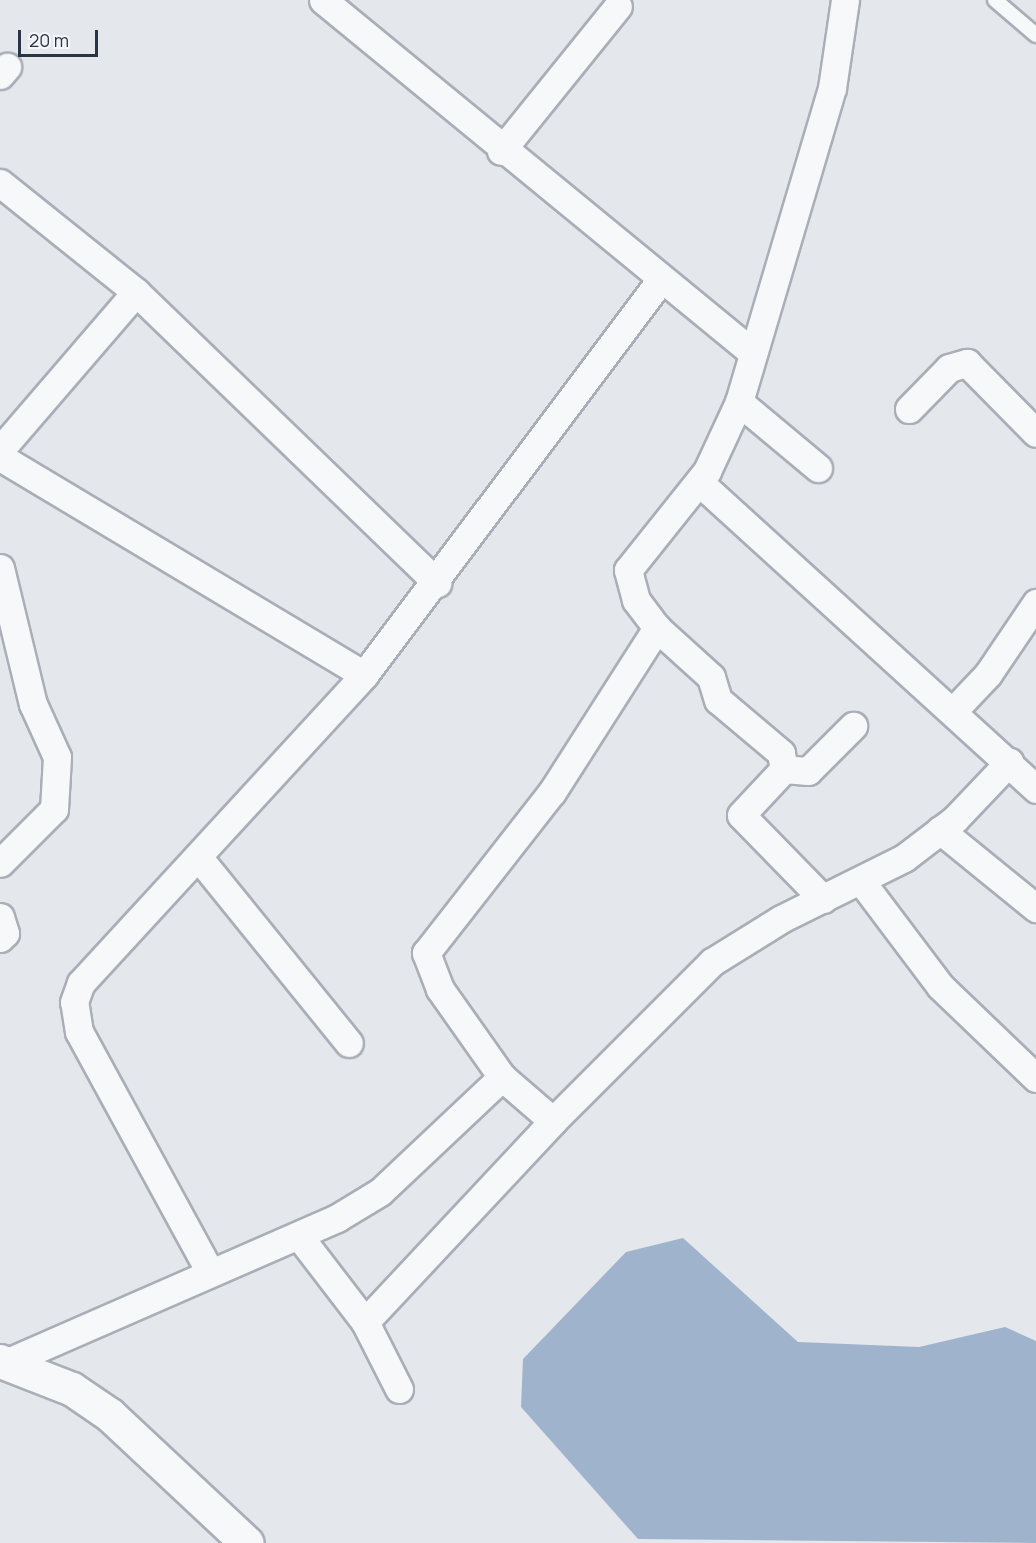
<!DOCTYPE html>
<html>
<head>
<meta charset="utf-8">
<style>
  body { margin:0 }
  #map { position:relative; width:1036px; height:1543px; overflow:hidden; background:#e4e7ec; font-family:Manrope,sans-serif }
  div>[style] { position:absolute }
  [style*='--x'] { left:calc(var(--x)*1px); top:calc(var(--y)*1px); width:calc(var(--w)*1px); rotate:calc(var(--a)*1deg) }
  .water>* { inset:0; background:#9fb4cc }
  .roads { filter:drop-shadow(2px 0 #a9aeb7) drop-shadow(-2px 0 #a9aeb7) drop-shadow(0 2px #a9aeb7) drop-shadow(0 -2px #a9aeb7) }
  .service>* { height:14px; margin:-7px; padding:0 7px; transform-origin:7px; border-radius:7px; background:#f7f8fa }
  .minor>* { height:27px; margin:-13.5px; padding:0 13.5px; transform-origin:13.5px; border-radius:13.5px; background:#f7f8fa }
  .tertiary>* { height:33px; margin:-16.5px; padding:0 16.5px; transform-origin:16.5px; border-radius:16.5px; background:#f7f8fa }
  span { translate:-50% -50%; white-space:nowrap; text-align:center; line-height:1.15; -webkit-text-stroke:4.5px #f4f6f9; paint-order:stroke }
  .scale { position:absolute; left:18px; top:30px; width:80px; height:27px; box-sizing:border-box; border:3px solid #2b3445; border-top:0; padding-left:8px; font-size:18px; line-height:21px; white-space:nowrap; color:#2b3445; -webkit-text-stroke:4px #f4f6f9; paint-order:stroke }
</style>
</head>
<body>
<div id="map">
  <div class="water">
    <div style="clip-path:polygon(683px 1238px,798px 1342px,919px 1347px,1005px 1327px,1036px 1341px,1036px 1543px,638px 1539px,521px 1407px,523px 1359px,626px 1252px)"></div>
  </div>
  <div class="roads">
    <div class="service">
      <div style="--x:995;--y:0;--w:54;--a:40.5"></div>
    </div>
    <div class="minor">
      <div style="--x:323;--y:0;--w:556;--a:39.38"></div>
      <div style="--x:0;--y:75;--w:11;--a:-49"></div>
      <div style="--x:501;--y:151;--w:186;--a:-51.1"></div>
      <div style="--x:0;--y:183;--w:174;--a:38.7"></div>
      <div style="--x:136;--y:292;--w:419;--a:44"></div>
      <div style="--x:739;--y:402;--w:103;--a:39.9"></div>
      <div style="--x:909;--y:409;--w:57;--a:-45.7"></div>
      <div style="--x:949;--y:368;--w:19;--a:-16"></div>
      <div style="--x:967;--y:363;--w:98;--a:45.4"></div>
      <div style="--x:0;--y:450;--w:208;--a:-49.3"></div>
      <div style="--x:0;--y:457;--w:424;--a:30.9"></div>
      <div style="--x:699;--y:482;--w:456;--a:42.3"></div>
      <div style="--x:0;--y:568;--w:140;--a:76.4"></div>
      <div style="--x:33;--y:704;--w:58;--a:65.6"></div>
      <div style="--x:57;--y:757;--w:52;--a:93.3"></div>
      <div style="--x:54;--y:809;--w:76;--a:135"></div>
      <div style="--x:954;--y:710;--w:50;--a:-46.6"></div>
      <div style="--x:988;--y:674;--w:86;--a:-55.9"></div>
      <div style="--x:784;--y:769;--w:16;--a:-101"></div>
      <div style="--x:781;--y:753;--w:82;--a:-139.9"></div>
      <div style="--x:718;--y:700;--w:24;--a:-107"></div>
      <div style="--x:711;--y:677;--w:73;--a:-137.8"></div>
      <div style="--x:657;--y:628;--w:35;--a:-127"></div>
      <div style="--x:636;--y:600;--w:31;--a:-105"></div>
      <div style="--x:628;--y:570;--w:127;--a:-51.4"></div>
      <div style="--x:707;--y:471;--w:76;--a:-65.1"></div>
      <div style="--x:739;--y:402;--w:327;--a:-73.5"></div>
      <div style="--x:832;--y:88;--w:89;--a:-81.6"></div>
      <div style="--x:940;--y:830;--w:124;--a:39.1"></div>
      <div style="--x:199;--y:858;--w:238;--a:51"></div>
      <div style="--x:861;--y:881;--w:131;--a:53"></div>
      <div style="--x:940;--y:986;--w:133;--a:43.8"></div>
      <div style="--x:823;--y:899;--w:117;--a:-134.3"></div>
      <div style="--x:741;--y:815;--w:63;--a:-46.9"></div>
      <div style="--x:784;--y:769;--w:24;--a:5"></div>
      <div style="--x:808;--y:771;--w:64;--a:-45"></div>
      <div style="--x:0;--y:917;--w:17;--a:73"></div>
      <div style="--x:5;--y:933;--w:7;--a:135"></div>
      <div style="--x:553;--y:1121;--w:67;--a:-139.2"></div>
      <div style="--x:502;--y:1077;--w:108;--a:-125.2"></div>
      <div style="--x:440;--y:989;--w:39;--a:-111"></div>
      <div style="--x:426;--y:953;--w:204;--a:-52"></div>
      <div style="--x:552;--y:792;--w:195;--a:-57.4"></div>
      <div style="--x:299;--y:1236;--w:108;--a:52.5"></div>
      <div style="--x:210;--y:1272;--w:273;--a:-118.6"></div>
      <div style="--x:79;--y:1032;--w:30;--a:-99"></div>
      <div style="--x:74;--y:1002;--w:20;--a:-70"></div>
      <div style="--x:81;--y:983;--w:418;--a:-47.4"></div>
      <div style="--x:364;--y:675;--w:494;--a:-53.1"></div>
      <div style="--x:3;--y:1364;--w:365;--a:-23.6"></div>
      <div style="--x:337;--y:1218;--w:50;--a:-31.2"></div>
      <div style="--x:380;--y:1192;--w:168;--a:-43.3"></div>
      <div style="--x:399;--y:1389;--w:75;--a:-116.9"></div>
      <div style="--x:365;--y:1322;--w:275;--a:-46.9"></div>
      <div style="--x:553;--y:1121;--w:225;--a:-45"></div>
      <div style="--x:712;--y:962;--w:81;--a:-31.9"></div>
      <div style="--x:781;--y:919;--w:137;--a:-26.4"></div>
      <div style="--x:904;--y:858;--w:64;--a:-37.4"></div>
      <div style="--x:955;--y:819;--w:79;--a:-46.5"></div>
    </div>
    <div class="tertiary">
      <div style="--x:0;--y:1361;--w:77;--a:21.3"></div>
      <div style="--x:72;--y:1389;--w:46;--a:34.4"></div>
      <div style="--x:110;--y:1415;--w:187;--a:43.1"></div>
    </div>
  </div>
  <div class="scale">20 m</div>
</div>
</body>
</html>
